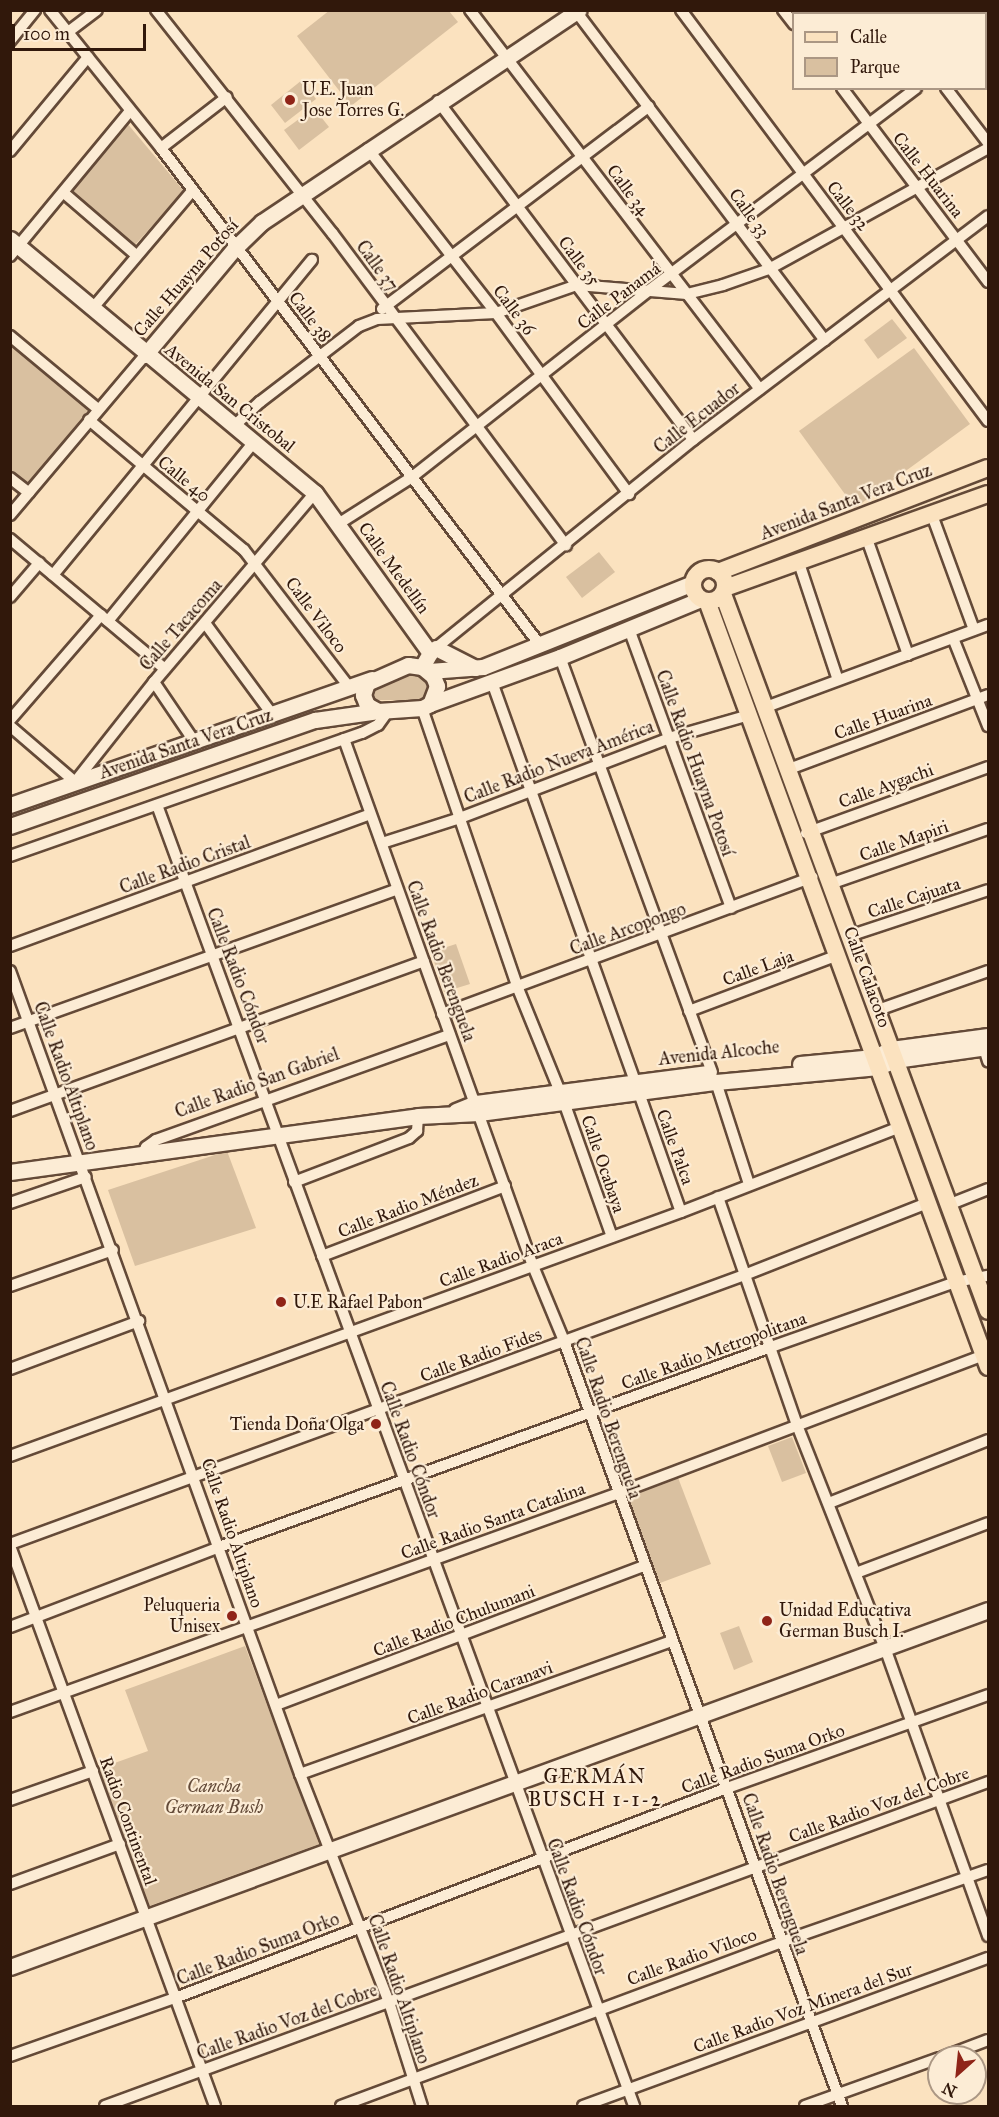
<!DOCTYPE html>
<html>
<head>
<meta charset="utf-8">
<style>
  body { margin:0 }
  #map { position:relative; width:999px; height:2117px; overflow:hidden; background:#fbe2bf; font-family:"IM FELL Great Primer",serif }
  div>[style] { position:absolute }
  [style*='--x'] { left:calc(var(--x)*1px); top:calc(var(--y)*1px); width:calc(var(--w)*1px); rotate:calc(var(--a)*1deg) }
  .green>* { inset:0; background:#d9c0a0 }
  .roads { filter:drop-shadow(2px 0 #644a38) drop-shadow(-2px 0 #644a38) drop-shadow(0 2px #644a38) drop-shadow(0 -2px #644a38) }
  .street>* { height:10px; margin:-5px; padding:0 5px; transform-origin:5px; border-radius:5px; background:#fcecd5 }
  .secondary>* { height:15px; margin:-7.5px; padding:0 7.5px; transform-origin:7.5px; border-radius:7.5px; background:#fcecd5 }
  .primary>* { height:16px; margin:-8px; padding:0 8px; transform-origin:8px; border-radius:8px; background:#fbe2bf }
  .primary>.ring { margin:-8px; padding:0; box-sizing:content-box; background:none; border:16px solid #fbe2bf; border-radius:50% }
  .dots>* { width:16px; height:16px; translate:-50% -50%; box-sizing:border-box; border:3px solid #fcecd5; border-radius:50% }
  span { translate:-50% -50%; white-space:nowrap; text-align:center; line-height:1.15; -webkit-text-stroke:4.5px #fcecd5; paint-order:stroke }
  .poi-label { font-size:18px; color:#31180b }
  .left { translate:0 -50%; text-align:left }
  .right { translate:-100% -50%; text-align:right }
  .street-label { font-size:18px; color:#31180b }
  .park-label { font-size:18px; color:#634a38; font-style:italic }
  .neighbourhood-label { font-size:20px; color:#31180b; letter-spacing:1.5px }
  .frame { position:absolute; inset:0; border:12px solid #31180b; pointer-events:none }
  .legend { position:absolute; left:792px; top:12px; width:195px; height:78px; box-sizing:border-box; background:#fcecd5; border:2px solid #ab9784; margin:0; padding:8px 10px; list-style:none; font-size:18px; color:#31180b }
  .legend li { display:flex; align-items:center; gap:12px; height:30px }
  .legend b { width:30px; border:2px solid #ab9784 }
  .north { position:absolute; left:927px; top:2045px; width:60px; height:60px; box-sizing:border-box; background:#fcecd5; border:2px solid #ab9784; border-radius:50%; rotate:207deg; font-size:16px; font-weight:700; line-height:24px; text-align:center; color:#31180b }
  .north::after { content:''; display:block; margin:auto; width:21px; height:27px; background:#8f2418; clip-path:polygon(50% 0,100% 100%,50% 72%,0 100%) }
  .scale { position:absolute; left:12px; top:24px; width:134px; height:27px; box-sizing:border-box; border:3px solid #31180b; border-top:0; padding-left:8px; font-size:18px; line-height:21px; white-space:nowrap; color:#31180b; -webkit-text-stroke:4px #fcecd5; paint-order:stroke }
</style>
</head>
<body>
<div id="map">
  <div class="green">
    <div style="clip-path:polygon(330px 10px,449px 11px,458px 22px,351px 106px,297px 36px)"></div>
    <div style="clip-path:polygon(302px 80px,316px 99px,285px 123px,271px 105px)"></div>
    <div style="clip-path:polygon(314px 108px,329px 127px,299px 150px,284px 130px)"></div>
    <div style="clip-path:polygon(126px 122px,184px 191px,133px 247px,69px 194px)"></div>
    <div style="clip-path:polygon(892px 319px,907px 338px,878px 359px,864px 340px)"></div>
    <div style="clip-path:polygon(10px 345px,89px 409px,27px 485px,11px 472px)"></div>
    <div style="clip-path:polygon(914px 348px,970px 424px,855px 508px,799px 431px)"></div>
    <div style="clip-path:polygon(599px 552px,615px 572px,582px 598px,566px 577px)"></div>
    <div style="clip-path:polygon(411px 672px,425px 675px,429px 685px,422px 700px,373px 700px,373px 686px)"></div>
    <div style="clip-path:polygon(456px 944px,470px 984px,444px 992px,431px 952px)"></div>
    <div style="clip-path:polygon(227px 1151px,256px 1228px,135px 1266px,108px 1190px)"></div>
    <div style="clip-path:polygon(792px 1437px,806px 1473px,782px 1482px,768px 1446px)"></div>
    <div style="clip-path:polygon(677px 1475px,711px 1564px,660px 1583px,626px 1494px)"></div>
    <div style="clip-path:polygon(739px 1626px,753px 1662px,734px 1670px,720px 1633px)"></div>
    <div style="clip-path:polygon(245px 1646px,319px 1844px,149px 1906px,98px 1769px,148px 1751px,125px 1690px)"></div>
  </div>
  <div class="roads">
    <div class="street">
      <div style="--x:50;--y:10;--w:177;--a:51.2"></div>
      <div style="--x:161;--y:148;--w:625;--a:52.67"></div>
      <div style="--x:156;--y:10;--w:285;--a:51.7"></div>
      <div style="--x:333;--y:234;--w:389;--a:53.2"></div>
      <div style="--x:470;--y:10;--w:477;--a:52.6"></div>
      <div style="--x:575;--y:10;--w:414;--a:52.9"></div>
      <div style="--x:681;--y:10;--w:513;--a:53.24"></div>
      <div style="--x:783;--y:10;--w:18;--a:52"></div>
      <div style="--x:888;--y:10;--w:4;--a:63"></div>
      <div style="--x:68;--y:32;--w:36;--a:-37"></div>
      <div style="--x:986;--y:36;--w:3;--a:-45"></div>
      <div style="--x:10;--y:41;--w:40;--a:-51"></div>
      <div style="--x:842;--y:88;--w:243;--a:53"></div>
      <div style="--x:946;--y:88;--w:69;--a:52.6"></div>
      <div style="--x:438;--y:101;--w:424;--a:53"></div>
      <div style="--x:161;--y:148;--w:83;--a:-37.7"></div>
      <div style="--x:368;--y:149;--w:208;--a:52"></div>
      <div style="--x:496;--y:313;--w:225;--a:53.7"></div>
      <div style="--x:10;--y:151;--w:122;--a:-50.3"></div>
      <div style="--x:64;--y:193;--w:95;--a:40.7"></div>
      <div style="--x:10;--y:256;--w:188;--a:-50.4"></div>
      <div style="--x:92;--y:309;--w:156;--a:-49.7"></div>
      <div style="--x:382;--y:309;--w:335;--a:-37.2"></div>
      <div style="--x:10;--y:336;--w:114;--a:39.7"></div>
      <div style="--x:89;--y:420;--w:202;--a:40"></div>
      <div style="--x:244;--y:550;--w:173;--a:52.5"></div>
      <div style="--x:233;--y:427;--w:37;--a:-43"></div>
      <div style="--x:260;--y:402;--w:125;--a:-37.5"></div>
      <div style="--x:359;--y:326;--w:19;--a:-21"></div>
      <div style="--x:377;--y:319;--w:119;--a:-2.9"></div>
      <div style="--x:496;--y:313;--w:86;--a:-19.1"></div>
      <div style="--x:577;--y:285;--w:110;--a:4.7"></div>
      <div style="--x:687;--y:294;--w:37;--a:-14"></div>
      <div style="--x:723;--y:285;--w:49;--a:-19.2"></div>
      <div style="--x:769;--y:269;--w:250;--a:-28.9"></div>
      <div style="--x:10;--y:478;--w:24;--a:38"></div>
      <div style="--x:10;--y:515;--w:209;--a:-49.8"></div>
      <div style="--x:932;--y:515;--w:122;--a:69.9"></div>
      <div style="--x:338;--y:524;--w:88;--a:-32.4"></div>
      <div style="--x:412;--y:477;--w:300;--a:-38.2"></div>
      <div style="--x:648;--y:291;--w:336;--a:-37.1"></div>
      <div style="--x:10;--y:539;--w:202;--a:40"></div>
      <div style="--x:867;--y:539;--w:123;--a:70.5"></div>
      <div style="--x:799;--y:563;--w:123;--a:71.6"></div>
      <div style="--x:53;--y:575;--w:408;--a:-50.6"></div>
      <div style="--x:10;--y:597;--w:45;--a:-49.5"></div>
      <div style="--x:108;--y:621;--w:231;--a:-50.8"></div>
      <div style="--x:205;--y:623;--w:112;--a:53.7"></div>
      <div style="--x:629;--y:629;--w:297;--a:69.9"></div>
      <div style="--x:953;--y:638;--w:95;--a:68.3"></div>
      <div style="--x:431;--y:652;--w:337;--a:-39"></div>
      <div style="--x:693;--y:440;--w:370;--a:-37.2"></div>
      <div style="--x:560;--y:657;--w:442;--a:69.9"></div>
      <div style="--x:154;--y:682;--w:71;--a:55.9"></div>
      <div style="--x:492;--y:682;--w:425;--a:70.3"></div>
      <div style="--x:766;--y:707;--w:237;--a:-20.3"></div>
      <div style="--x:422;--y:708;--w:294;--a:71.1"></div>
      <div style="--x:517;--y:986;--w:114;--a:67.9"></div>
      <div style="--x:10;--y:720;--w:139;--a:-49.1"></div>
      <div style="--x:10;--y:726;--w:86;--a:40.7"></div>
      <div style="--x:75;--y:782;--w:127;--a:-51.7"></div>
      <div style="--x:154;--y:682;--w:248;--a:-49.6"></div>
      <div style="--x:344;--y:739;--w:560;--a:70.27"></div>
      <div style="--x:533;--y:1266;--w:81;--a:67.5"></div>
      <div style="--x:564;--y:1341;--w:814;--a:70.03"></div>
      <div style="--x:789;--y:769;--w:212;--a:-20.4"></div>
      <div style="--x:157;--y:805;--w:1386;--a:69.86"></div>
      <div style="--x:806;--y:833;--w:194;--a:-19.9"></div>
      <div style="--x:382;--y:843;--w:82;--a:-17.8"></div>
      <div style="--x:460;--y:818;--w:224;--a:-20.9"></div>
      <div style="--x:669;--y:738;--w:83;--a:-16"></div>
      <div style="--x:10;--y:856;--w:373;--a:-19.3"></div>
      <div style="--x:362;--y:733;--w:18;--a:-27"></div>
      <div style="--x:378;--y:725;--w:19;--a:-54"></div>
      <div style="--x:830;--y:884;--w:167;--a:-19.2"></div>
      <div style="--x:849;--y:936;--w:146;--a:-18.3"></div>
      <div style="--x:10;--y:946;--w:383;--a:-20.1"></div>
      <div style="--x:10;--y:971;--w:854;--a:70.14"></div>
      <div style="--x:300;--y:1774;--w:245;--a:68.7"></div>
      <div style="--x:389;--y:2002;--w:109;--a:72.4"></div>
      <div style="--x:878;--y:1010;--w:117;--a:-19.5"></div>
      <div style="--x:689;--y:1011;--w:159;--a:-20.6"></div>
      <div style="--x:442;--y:1014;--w:395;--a:-20.3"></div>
      <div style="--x:10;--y:1028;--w:410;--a:-19.7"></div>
      <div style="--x:984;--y:1048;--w:14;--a:73"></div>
      <div style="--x:716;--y:1082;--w:107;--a:72.1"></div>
      <div style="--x:639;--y:1093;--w:126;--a:70.6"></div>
      <div style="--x:564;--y:1102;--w:143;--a:70.4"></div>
      <div style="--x:10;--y:1111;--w:440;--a:-19.9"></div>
      <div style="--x:142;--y:1155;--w:9;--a:-63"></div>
      <div style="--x:146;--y:1147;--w:12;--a:-35"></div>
      <div style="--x:156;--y:1140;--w:312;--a:-19.7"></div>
      <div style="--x:294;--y:1182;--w:123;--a:-20.9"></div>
      <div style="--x:409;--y:1138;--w:11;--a:-41"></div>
      <div style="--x:417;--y:1131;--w:15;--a:-86"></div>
      <div style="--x:718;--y:1197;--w:241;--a:70.9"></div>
      <div style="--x:797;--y:1425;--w:240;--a:68.5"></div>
      <div style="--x:885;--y:1648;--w:306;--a:70.3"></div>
      <div style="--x:10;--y:1203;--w:80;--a:-18.9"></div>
      <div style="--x:948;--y:1205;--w:43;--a:-21.8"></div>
      <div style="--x:322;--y:1256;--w:196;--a:-20.9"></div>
      <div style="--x:10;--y:1286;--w:109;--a:-19.3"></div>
      <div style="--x:10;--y:1369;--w:138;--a:-20.4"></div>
      <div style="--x:10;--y:1456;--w:714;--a:-19.98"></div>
      <div style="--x:681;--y:1212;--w:235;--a:-21.2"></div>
      <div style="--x:829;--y:1503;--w:171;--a:-21.6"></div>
      <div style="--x:10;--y:1544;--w:785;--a:-20.12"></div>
      <div style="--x:747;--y:1274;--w:193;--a:-21.5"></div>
      <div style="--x:10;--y:1546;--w:596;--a:69.89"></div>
      <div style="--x:856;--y:1573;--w:141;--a:-20.7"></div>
      <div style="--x:10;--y:1627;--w:224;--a:-20.9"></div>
      <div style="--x:219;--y:1547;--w:587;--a:-19.92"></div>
      <div style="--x:771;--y:1347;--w:196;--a:-19.4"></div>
      <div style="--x:956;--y:1282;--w:33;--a:-11"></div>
      <div style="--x:276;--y:1705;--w:392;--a:-20.7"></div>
      <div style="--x:10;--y:1712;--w:644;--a:-19.79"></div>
      <div style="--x:616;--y:1494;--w:393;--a:-20.7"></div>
      <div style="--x:300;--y:1774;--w:394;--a:-19.7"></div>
      <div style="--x:10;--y:1800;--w:88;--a:-19.3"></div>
      <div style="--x:10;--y:1884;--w:117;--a:-20"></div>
      <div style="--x:10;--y:2056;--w:175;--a:-19.4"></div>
      <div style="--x:175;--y:1998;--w:591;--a:-20.83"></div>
      <div style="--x:727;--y:1788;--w:277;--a:-19.6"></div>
      <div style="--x:943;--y:2057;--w:48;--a:-20.7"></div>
      <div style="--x:105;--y:2106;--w:941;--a:-20.15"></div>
      <div style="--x:341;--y:2106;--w:470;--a:-20.4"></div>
      <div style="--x:781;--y:1942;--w:219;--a:-19.2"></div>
      <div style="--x:583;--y:2106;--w:431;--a:-20.1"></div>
      <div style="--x:805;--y:2106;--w:142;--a:-19.7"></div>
    </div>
    <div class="secondary">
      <div style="--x:10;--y:239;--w:397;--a:39.8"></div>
      <div style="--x:315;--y:493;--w:197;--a:54.3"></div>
      <div style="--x:430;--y:653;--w:16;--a:120"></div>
      <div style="--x:145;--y:355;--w:138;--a:-50"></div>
      <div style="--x:234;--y:249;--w:39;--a:-44"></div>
      <div style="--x:262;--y:222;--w:381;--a:-33.8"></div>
      <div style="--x:436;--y:648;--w:44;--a:27.1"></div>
      <div style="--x:408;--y:665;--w:14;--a:8"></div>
      <div style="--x:422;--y:667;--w:14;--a:39"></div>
      <div style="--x:433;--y:676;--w:11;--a:68"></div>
      <div style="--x:437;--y:686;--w:19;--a:111"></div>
      <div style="--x:430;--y:704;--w:9;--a:153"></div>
      <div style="--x:422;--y:708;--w:44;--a:176.1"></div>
      <div style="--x:378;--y:711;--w:13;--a:-151"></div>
      <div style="--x:367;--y:705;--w:11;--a:-112"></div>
      <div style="--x:363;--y:695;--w:13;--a:-72"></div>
      <div style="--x:367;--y:683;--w:45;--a:-23.7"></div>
      <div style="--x:429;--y:671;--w:54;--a:-4.2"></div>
      <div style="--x:483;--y:667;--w:226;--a:-21.8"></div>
      <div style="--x:430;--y:704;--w:138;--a:-19.9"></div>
      <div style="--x:560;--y:657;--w:152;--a:-22.4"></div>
      <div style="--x:10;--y:805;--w:383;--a:-19.2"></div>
      <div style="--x:10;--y:826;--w:323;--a:-19.2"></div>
      <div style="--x:315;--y:720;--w:64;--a:-8.1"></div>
      <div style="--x:800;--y:1064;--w:74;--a:-5.4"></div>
      <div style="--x:874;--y:1057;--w:19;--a:-25"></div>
      <div style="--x:891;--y:1049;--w:98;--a:-7.6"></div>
      <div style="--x:456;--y:1111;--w:22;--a:-22"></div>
      <div style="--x:476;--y:1103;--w:234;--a:-7.4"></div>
      <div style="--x:10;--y:1172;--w:412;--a:-7.8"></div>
      <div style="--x:418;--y:1116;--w:61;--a:-2.8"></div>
      <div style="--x:479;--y:1113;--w:239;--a:-7.5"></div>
      <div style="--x:716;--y:1082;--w:163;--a:-5.3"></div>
      <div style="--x:878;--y:1067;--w:18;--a:-22"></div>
      <div style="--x:895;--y:1060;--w:94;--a:-8"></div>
      <div style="--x:10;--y:1967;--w:1041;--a:-20.05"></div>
    </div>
    <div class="primary">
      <div class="ring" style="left:693px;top:569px;width:16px;height:16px"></div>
      <div style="--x:718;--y:572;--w:289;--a:-21.1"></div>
      <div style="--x:725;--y:588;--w:279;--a:-19.7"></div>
      <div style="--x:723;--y:594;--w:764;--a:69.72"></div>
      <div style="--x:707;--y:601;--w:816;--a:69.85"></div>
    </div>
  </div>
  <div class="dots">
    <div style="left:290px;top:100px;background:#8f2418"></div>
    <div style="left:281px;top:1302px;background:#8f2418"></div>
    <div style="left:376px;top:1424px;background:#8f2418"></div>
    <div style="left:232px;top:1616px;background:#8f2418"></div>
    <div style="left:767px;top:1621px;background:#8f2418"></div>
  </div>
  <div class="poi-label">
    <span class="left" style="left:302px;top:100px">U.E. Juan<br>Jose Torres G.</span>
    <span class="left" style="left:293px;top:1302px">U.E Rafael Pabon</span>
    <span class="right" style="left:364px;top:1424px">Tienda Doña Olga</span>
    <span class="right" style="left:220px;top:1616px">Peluqueria<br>Unisex</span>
    <span class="left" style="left:779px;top:1621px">Unidad Educativa<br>German Busch I.</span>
  </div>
  <div class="street-label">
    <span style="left:928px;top:175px;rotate:52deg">Calle Huarina</span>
    <span style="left:628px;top:190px;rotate:53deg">Calle 34</span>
    <span style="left:848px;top:206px;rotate:52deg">Calle 32</span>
    <span style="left:749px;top:213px;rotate:54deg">Calle 33</span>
    <span style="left:579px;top:261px;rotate:53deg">Calle 35</span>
    <span style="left:377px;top:266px;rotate:54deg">Calle 37</span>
    <span style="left:186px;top:278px;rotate:-49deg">Calle Huayna Potosí</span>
    <span style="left:619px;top:296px;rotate:-37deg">Calle Panamá</span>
    <span style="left:514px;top:310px;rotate:53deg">Calle 36</span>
    <span style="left:310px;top:317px;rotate:53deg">Calle 38</span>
    <span style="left:230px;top:398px;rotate:39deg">Avenida San Cristobal</span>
    <span style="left:697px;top:418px;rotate:-38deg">Calle Ecuador</span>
    <span style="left:184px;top:479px;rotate:39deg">Calle 40</span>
    <span style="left:846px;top:502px;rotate:-21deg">Avenida Santa Vera Cruz</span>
    <span style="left:394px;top:568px;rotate:54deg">Calle Medellín</span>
    <span style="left:316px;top:615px;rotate:53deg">Calle Viloco</span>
    <span style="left:181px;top:625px;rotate:-49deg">Calle Tacacoma</span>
    <span style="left:883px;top:717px;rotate:-20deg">Calle Huarina</span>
    <span style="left:186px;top:744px;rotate:-19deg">Avenida Santa Vera Cruz</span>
    <span style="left:559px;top:762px;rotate:-21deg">Calle Radio Nueva América</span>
    <span style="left:695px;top:763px;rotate:70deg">Calle Radio Huayna Potosí</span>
    <span style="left:886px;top:786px;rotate:-20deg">Calle Aygachi</span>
    <span style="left:904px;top:841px;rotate:-19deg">Calle Mapiri</span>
    <span style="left:185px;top:865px;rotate:-20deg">Calle Radio Cristal</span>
    <span style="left:914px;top:898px;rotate:-18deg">Calle Cajuata</span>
    <span style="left:628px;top:929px;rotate:-20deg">Calle Arcopongo</span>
    <span style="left:441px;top:961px;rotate:70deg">Calle Radio Berenguela</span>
    <span style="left:758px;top:968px;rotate:-20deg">Calle Laja</span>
    <span style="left:238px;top:976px;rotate:69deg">Calle Radio Cóndor</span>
    <span style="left:867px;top:977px;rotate:70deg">Calle Calacoto</span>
    <span style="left:719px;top:1053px;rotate:-6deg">Avenida Alcoche</span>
    <span style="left:66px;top:1076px;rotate:70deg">Calle Radio Altiplano</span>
    <span style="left:257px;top:1083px;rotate:-20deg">Calle Radio San Gabriel</span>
    <span style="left:675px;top:1147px;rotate:70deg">Calle Palca</span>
    <span style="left:603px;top:1164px;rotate:71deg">Calle Ocabaya</span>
    <span style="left:408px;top:1206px;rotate:-21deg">Calle Radio Méndez</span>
    <span style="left:501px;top:1260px;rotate:-20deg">Calle Radio Araca</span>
    <span style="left:714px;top:1351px;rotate:-20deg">Calle Radio Metropolitana</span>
    <span style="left:481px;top:1355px;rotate:-20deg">Calle Radio Fides</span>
    <span style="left:608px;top:1418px;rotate:71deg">Calle Radio Berenguela</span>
    <span style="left:410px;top:1450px;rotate:70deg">Calle Radio Cóndor</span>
    <span style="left:493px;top:1521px;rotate:-20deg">Calle Radio Santa Catalina</span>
    <span style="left:232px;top:1533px;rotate:71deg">Calle Radio Altiplano</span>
    <span style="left:454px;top:1621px;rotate:-21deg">Calle Radio Chulumani</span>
    <span style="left:480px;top:1693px;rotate:-20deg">Calle Radio Caranavi</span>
    <span style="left:763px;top:1759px;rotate:-20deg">Calle Radio Suma Orko</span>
    <span style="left:879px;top:1805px;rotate:-20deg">Calle Radio Voz del Cobre</span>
    <span style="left:128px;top:1821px;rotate:70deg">Radio Continental</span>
    <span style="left:775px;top:1874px;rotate:71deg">Calle Radio Berenguela</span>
    <span style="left:577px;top:1907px;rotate:70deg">Calle Radio Cóndor</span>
    <span style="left:258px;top:1949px;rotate:-21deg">Calle Radio Suma Orko</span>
    <span style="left:692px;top:1957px;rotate:-20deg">Calle Radio Viloco</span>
    <span style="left:399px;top:1989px;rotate:71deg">Calle Radio Altiplano</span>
    <span style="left:803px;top:2008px;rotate:-20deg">Calle Radio Voz Minera del Sur</span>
    <span style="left:287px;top:2022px;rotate:-20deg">Calle Radio Voz del Cobre</span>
  </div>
  <div class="park-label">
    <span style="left:214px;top:1797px">Cancha<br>German Bush</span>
  </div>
  <div class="neighbourhood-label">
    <span style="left:595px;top:1788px">GERMÁN<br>BUSCH 1-1-2</span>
  </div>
  <div class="frame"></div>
  <ul class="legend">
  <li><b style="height:8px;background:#fbe2bf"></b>Calle</li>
  <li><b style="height:16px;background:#d9c0a0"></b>Parque</li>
  </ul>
  <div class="north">N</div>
  <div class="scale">100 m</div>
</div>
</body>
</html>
